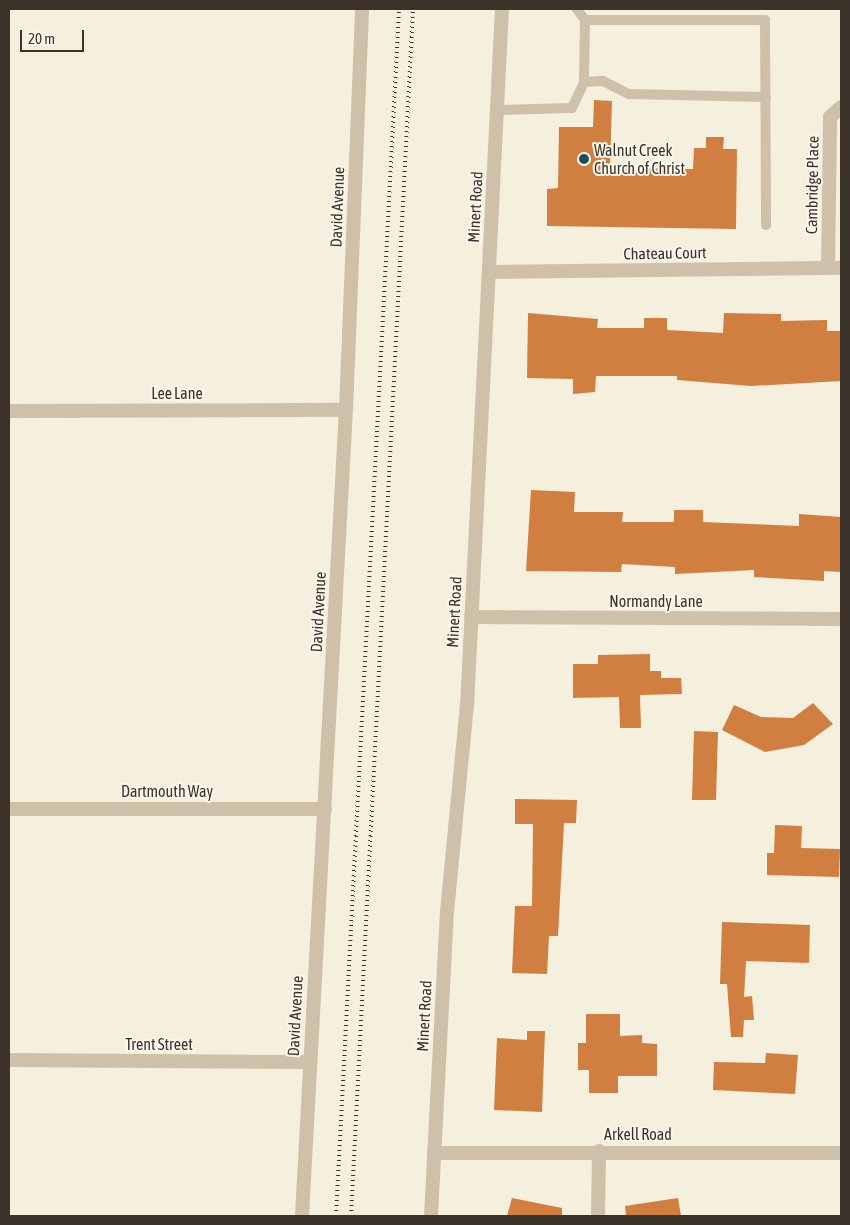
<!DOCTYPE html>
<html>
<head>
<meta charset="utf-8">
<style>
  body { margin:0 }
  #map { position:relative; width:850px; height:1225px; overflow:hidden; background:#f5efde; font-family:"Asap Condensed",sans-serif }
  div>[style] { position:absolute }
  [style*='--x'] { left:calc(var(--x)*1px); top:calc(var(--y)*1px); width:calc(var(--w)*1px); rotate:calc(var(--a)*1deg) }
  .building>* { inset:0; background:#d17f41 }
  .service>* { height:10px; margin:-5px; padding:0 5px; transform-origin:5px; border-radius:5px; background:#cfc1a9 }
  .minor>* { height:14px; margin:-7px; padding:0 7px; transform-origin:7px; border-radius:7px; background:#cfc1a9 }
  .tertiary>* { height:14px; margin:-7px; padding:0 7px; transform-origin:7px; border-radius:7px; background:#cfc1a9 }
  .rail>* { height:4px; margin-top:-2px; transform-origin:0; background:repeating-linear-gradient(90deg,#3b3229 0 1px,transparent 0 5px) }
  .dots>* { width:14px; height:14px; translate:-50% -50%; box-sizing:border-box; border:2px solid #fcf7ec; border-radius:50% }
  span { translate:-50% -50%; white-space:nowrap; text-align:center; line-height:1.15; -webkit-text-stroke:4px #fcf7ec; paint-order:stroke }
  .poi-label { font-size:16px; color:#3b3229 }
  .left { translate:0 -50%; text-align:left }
  .street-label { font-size:16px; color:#3b3229 }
  .frame { position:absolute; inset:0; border:10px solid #3b3229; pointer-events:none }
  .scale { position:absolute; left:20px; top:30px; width:64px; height:22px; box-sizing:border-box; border:2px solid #3b3229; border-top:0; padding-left:6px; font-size:15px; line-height:18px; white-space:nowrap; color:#3b3229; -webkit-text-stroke:4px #fcf7ec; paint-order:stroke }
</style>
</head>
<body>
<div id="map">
  <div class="building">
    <div style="clip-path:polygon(594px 100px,612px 101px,610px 168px,693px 169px,694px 148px,706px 148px,706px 137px,724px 137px,723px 149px,737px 149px,736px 229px,547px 226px,547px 189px,558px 188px,559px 127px,593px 127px)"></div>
    <div style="clip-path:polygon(528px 313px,598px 319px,597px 328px,644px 328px,644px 318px,667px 318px,667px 330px,723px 333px,724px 313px,781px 314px,781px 321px,827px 320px,827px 331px,841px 331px,841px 381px,751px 386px,677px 380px,677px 376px,596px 376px,595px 392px,573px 394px,573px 379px,527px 378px)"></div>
    <div style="clip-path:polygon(531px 490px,575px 492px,574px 512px,623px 512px,622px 522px,674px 522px,674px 510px,703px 510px,703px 522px,799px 526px,799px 514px,841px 517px,841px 572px,824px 571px,824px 581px,754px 577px,754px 570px,675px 574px,675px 567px,622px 564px,621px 572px,526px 571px)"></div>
    <div style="clip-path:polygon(650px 654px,650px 671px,661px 671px,661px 678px,681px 678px,682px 694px,640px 695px,641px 728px,620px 728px,619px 697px,573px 698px,573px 664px,598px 664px,598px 655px)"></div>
    <div style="clip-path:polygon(813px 703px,833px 724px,804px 745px,765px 752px,722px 730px,734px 705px,761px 717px,793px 718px)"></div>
    <div style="clip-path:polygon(694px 731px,718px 732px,716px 800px,692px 800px)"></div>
    <div style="clip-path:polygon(515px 799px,577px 800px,576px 823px,564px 823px,558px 936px,549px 936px,547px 974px,512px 973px,515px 906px,532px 906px,533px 824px,515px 824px)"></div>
    <div style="clip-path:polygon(775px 825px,802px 826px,801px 848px,840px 849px,839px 877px,767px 875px,767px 853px,774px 853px)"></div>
    <div style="clip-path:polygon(722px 922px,810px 925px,809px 963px,746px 961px,744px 997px,752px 996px,754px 1020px,744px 1020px,743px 1037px,731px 1037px,727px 984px,720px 984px)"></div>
    <div style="clip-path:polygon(586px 1014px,620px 1014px,620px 1036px,642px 1035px,642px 1043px,657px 1044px,657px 1076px,618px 1076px,618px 1093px,589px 1093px,589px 1070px,578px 1070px,578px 1043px,586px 1043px)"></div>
    <div style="clip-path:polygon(527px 1031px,545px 1031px,542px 1112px,494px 1110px,497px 1038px,527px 1040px)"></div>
    <div style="clip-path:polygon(766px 1053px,798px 1055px,795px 1094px,713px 1090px,714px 1062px,765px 1063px)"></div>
    <div style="clip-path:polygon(512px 1198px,562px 1208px,562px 1216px,507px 1216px)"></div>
    <div style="clip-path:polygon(678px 1198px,681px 1216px,626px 1216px,625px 1206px)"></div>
  </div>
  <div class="service">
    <div style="--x:585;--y:20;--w:180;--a:0"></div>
    <div style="--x:765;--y:20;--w:205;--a:89.7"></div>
    <div style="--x:584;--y:82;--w:19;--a:-3"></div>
    <div style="--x:603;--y:81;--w:29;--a:27"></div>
    <div style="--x:629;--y:94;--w:137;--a:1.3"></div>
    <div style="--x:497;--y:110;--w:75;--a:-1.5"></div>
    <div style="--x:572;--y:108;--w:29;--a:-65"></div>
    <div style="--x:584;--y:82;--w:62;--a:-89.1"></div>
    <div style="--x:585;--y:20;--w:14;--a:-126"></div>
  </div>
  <div class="minor">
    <div style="--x:828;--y:268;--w:151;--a:-89.2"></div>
    <div style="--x:830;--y:117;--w:15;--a:-42"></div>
    <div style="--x:489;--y:272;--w:352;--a:-0.7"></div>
    <div style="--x:9;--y:411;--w:337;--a:-0.2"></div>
    <div style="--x:471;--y:617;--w:370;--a:0.3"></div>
    <div style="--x:9;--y:809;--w:316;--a:0"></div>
    <div style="--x:9;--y:1060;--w:301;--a:0.4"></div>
    <div style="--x:434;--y:1153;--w:407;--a:0"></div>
    <div style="--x:302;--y:1216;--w:807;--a:-86.88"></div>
    <div style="--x:346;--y:410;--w:401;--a:-87.7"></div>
    <div style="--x:598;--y:1216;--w:65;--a:-89.1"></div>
  </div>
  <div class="tertiary">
    <div style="--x:431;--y:1216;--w:304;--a:-87"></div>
    <div style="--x:447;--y:912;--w:207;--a:-84.5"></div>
    <div style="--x:467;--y:706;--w:698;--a:-87.13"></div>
  </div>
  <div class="rail">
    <div style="--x:336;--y:1216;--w:1209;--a:-87.01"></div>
    <div style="--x:351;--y:1216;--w:1209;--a:-87.06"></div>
  </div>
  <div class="dots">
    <div style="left:584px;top:159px;background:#1a4f61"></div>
  </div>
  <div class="poi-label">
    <span class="left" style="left:594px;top:159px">Walnut Creek<br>Church of Christ</span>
  </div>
  <div class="street-label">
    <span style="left:812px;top:185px;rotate:-89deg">Cambridge Place</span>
    <span style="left:337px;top:207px;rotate:-88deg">David Avenue</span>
    <span style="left:475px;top:207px;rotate:-87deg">Minert Road</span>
    <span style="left:665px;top:253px;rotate:-1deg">Chateau Court</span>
    <span style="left:177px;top:393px">Lee Lane</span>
    <span style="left:656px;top:601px">Normandy Lane</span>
    <span style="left:318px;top:612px;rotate:-87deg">David Avenue</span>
    <span style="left:454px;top:612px;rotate:-87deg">Minert Road</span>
    <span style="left:167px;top:791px">Dartmouth Way</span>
    <span style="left:295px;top:1016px;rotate:-87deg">David Avenue</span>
    <span style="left:424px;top:1016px;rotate:-87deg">Minert Road</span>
    <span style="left:159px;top:1044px">Trent Street</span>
    <span style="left:638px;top:1134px">Arkell Road</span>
  </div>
  <div class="frame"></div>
  <div class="scale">20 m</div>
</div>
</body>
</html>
